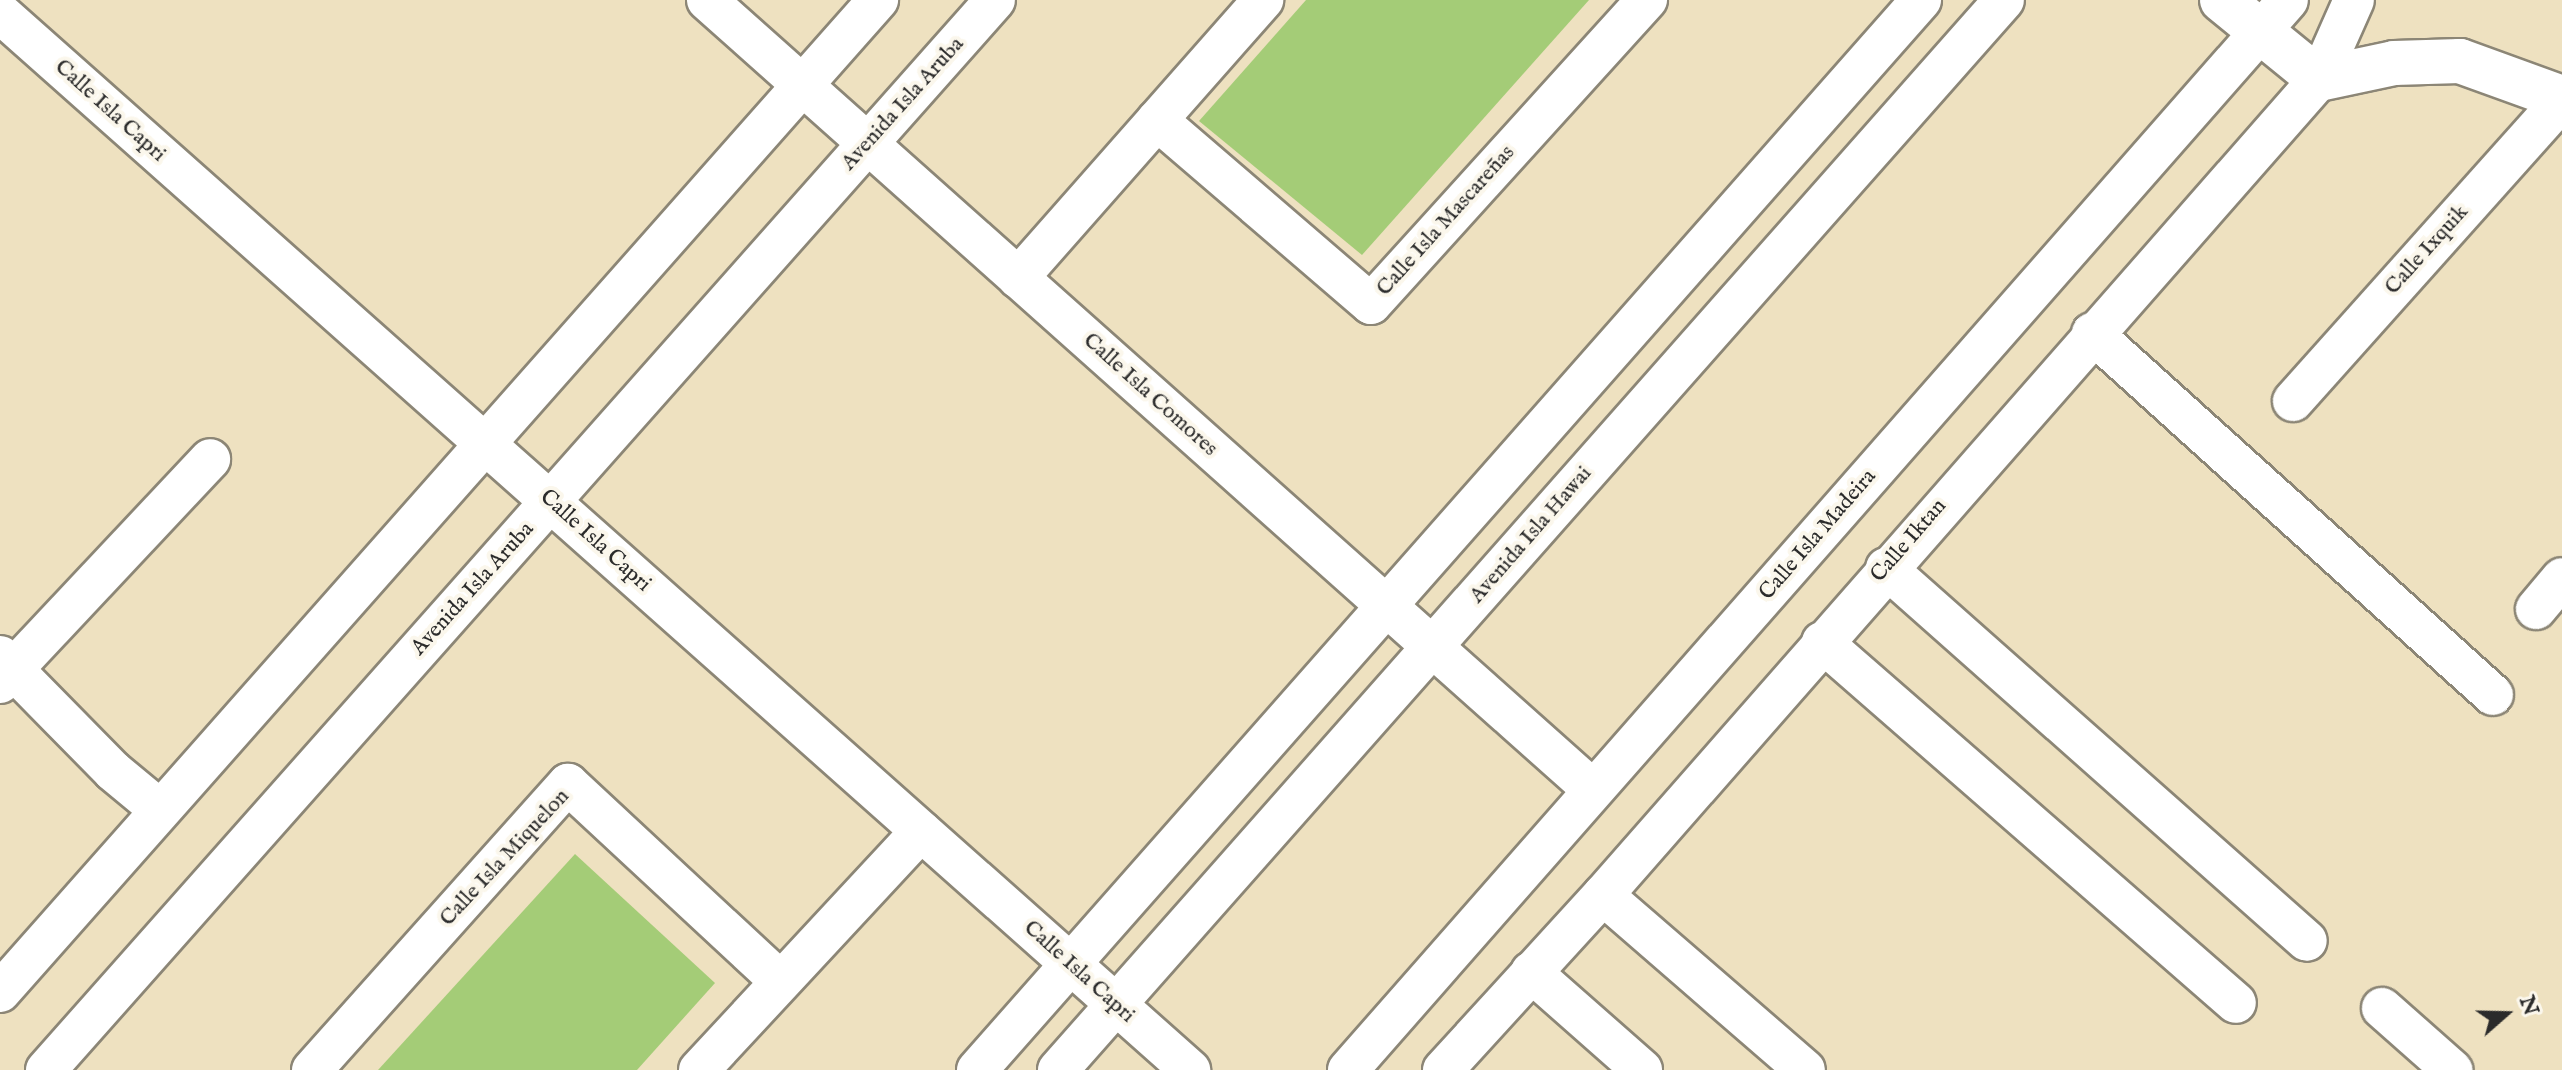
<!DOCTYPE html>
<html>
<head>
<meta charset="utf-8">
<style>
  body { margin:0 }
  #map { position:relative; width:2562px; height:1070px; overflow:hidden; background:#eee1c0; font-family:"IM FELL English",serif }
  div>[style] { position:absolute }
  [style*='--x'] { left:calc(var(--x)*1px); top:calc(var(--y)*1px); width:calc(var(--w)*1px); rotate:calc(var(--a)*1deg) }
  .green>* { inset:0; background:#a4cc77 }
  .roads { filter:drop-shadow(2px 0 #8c8676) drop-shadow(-2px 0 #8c8676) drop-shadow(0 2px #8c8676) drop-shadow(0 -2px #8c8676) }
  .minor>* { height:40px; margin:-20px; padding:0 20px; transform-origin:20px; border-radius:20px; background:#fff }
  .tertiary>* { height:44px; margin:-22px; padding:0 22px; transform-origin:22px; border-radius:22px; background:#fff }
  span { translate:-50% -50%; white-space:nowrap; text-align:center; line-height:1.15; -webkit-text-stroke:8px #fbf7ec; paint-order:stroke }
  .street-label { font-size:22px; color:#2b2b2b }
  .north { position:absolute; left:2466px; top:974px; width:80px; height:80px; -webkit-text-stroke:6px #fbf7ec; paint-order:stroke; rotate:70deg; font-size:22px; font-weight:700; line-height:32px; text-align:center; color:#2b2b2b }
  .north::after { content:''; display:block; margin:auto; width:28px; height:36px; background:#2b2b2b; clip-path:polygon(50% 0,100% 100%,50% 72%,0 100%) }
</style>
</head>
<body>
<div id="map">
  <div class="green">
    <div style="clip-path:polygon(1306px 0,1589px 0,1362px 255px,1199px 121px)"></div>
    <div style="clip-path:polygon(575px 854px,715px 983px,637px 1070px,378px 1070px)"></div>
  </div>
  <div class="roads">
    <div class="minor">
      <div style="--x:707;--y:0;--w:1187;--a:41.72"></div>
      <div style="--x:0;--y:13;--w:1592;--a:41.61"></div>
      <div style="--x:1157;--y:120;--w:282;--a:40.7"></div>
      <div style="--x:1371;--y:304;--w:411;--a:-47.8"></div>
      <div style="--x:1018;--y:278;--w:371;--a:-48.6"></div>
      <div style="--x:2092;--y:333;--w:540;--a:42.07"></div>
      <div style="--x:2293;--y:401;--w:404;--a:-48.2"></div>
      <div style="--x:1886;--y:568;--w:562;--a:41.54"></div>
      <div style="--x:2536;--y:609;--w:40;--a:-50"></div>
      <div style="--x:1822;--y:642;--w:549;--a:41.09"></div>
      <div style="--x:0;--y:656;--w:161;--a:45.5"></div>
      <div style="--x:113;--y:771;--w:60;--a:39.6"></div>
      <div style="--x:0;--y:683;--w:307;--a:-46.8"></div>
      <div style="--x:1603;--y:895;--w:267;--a:40.9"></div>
      <div style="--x:1531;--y:972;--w:148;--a:41.4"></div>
      <div style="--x:0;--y:992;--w:1325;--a:-48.49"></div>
      <div style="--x:2382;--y:1008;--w:94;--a:41.5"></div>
      <div style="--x:46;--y:1070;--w:1430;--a:-48.43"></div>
      <div style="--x:312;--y:1070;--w:384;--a:-48.2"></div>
      <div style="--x:568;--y:784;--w:289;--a:42.9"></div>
      <div style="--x:699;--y:1070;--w:326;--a:-47.1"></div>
      <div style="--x:977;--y:1070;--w:1427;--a:-48.58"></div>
      <div style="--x:1058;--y:1070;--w:1428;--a:-48.52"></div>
      <div style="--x:1348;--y:1070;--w:1424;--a:-48.7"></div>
      <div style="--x:1443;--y:1070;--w:237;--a:-47.6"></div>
      <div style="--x:1603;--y:895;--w:1086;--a:-48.73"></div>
      <div style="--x:2319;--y:79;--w:86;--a:-66.1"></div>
    </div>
    <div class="tertiary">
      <div style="--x:2222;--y:0;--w:125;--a:39.2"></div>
      <div style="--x:2319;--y:79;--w:77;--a:-12"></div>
      <div style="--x:2394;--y:63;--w:66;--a:-1.7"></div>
      <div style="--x:2460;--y:61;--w:109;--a:19.9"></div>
    </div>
  </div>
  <div class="street-label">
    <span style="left:903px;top:104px;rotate:-48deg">Avenida Isla Aruba</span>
    <span style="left:110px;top:111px;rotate:42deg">Calle Isla Capri</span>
    <span style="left:1446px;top:221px;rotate:-48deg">Calle Isla Mascareñas</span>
    <span style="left:2427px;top:250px;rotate:-48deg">Calle Ixquik</span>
    <span style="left:1150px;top:395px;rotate:42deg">Calle Isla Comores</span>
    <span style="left:1531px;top:535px;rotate:-49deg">Avenida Isla Hawai</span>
    <span style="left:1818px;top:535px;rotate:-49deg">Calle Isla Madeira</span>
    <span style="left:595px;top:541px;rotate:42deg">Calle Isla Capri</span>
    <span style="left:1909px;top:541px;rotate:-49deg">Calle Iktan</span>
    <span style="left:473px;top:589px;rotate:-48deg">Avenida Isla Aruba</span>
    <span style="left:505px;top:858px;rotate:-47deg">Calle Isla Miquelon</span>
    <span style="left:1079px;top:972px;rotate:42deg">Calle Isla Capri</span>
  </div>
  <div class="north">N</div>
</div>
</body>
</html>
